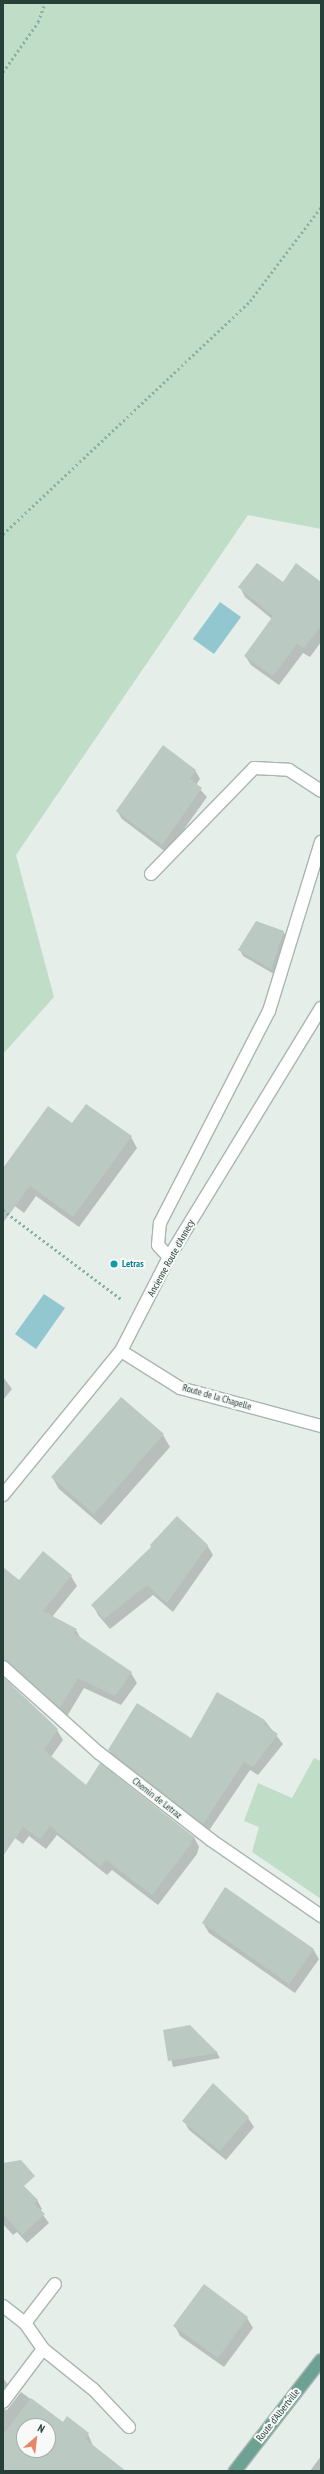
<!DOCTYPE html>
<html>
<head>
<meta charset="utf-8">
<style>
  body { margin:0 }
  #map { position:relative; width:324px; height:2474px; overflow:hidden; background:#e6eeea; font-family:"PT Sans Narrow",sans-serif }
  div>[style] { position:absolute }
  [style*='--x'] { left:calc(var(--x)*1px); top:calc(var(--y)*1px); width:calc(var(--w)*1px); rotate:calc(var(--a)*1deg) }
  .green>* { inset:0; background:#c0ddc8 }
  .water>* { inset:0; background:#92c7cf }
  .shadow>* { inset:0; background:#0003 }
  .building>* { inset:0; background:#bbc9c3 }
  .path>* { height:2.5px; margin-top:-1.25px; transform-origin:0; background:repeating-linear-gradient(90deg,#88b0a3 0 2px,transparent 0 5px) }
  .roads { filter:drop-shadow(1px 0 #a9b6b1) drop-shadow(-1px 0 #a9b6b1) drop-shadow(0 1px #a9b6b1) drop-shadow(0 -1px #a9b6b1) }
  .minor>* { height:12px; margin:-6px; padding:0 6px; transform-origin:6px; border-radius:6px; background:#fff }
  .major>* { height:12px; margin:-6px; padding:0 6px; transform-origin:6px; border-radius:6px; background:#6da193 }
  .dots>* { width:11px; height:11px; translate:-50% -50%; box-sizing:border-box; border:2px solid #f7faf8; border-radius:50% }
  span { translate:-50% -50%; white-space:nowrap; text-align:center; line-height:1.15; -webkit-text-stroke:4px #f7faf8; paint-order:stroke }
  .street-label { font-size:10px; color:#263f38 }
  .culture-label { font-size:10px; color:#0d838f; font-weight:700 }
  .left { translate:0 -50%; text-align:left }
  .frame { position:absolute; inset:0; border:4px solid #263f38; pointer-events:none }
  .north { position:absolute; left:16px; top:2418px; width:40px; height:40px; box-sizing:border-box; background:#f7faf8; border:1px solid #a3afab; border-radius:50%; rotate:28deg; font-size:11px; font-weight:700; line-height:16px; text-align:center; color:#263f38 }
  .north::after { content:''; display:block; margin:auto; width:14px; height:18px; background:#ea8668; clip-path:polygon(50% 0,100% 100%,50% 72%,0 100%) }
</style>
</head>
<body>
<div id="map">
  <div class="green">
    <div style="clip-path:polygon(3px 3px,321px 3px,321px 529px,248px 515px,16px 855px,54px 997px,3px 1054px)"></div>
    <div style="clip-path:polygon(314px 1758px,321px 1761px,321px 1899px,252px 1852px,259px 1827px,244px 1821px,258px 1783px,292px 1798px)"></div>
  </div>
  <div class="water">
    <div style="clip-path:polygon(220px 602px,241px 617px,214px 654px,193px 639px)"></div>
    <div style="clip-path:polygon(44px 1294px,65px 1308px,36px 1349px,15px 1334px)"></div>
  </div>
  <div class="shadow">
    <div style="clip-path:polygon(321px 583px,321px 642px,310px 657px,303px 653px,279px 685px,251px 665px,245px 656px,272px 619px,245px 597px,240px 587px)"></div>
    <div style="clip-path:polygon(195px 770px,200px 779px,196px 785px,207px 797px,167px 853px,122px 819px,117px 811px)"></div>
    <div style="clip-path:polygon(283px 932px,287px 937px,274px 974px,243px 956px,240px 950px)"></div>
    <div style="clip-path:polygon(73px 1125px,131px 1137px,137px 1148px,79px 1227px,36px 1196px,24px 1213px,3px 1197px,3px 1169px)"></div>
    <div style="clip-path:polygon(3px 1377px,12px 1389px,3px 1400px)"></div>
    <div style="clip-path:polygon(163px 1435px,170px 1447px,101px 1525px,59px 1489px,52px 1477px)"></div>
    <div style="clip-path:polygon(207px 1545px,213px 1555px,173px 1612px,153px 1595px,110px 1629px,98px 1615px,93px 1605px,152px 1547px)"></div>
    <div style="clip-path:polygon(3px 1568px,19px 1581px,71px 1576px,77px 1586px,52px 1617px,76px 1630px,81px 1639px,131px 1673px,137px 1683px,121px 1705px,84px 1688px,66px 1718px,3px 1672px)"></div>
    <div style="clip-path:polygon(3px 1678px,57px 1730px,63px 1740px,51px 1757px,87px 1786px,194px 1837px,199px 1847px,197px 1854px,158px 1905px,112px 1870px,107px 1875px,57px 1835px,46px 1849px,29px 1836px,23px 1844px,3px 1829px)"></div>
    <div style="clip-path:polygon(265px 1721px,283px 1744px,258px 1775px,250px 1770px,208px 1832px,114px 1759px,109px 1750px,191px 1740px)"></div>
    <div style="clip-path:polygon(203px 1923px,313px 1949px,319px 1959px,295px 1993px,209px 1933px)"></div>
    <div style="clip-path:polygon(190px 2026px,217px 2053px,220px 2058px,173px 2067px,164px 2031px)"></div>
    <div style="clip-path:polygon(213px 2085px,248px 2118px,254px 2127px,226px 2160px,189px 2130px,184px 2121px)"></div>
    <div style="clip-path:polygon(3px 2178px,37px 2200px,42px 2209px,40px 2211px,49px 2223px,27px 2243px,17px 2232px,13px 2235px,3px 2224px)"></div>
    <div style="clip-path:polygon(247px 2318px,253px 2328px,224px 2367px,180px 2336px,175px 2326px)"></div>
    <div style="clip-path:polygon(evenodd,3px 2378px,15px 2394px,4px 2409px,7px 2410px,21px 2392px,63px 2423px,67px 2418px,88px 2434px,94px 2448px,125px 2471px,3px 2471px,3px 2378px,24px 2426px,48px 2426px,48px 2450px,24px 2450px,24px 2426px)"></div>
    <div style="clip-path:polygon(321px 2456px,321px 2471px,310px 2471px)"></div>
  </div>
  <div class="building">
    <div style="clip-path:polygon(257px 563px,283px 582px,296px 563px,321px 582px,321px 626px,304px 648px,297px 644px,273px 676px,244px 656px,273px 616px,238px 587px)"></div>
    <div style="clip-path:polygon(163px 745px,196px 770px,190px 779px,202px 788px,162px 845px,116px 811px)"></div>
    <div style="clip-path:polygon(256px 921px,284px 931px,271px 969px,238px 950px)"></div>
    <div style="clip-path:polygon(86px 1104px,132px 1136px,73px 1217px,30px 1186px,3px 1223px,3px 1168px,48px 1106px,72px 1123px)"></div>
    <div style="clip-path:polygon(121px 1397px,164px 1434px,94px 1514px,51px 1477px)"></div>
    <div style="clip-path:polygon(177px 1516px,208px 1545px,167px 1603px,147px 1585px,104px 1619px,91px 1605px,151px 1547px,150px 1545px)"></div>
    <div style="clip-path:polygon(43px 1551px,72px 1575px,43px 1611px,77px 1629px,74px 1633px,132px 1672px,115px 1696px,78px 1678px,60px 1708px,3px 1660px,3px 1567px,19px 1580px)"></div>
    <div style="clip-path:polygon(3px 1677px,58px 1729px,44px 1750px,86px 1785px,100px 1763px,194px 1837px,191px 1842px,192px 1843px,152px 1895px,106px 1860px,100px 1866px,50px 1826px,40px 1839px,23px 1827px,3px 1856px)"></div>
    <div style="clip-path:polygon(217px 1692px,265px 1720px,264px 1724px,278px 1734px,253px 1767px,244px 1762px,203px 1824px,108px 1750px,137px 1703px,191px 1738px)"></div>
    <div style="clip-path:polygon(225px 1887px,314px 1949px,289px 1984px,202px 1923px)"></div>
    <div style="clip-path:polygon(190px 2025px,218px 2053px,168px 2061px,163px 2030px)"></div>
    <div style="clip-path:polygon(213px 2083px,249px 2117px,220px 2151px,182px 2121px)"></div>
    <div style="clip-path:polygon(21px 2160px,35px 2176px,24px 2186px,38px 2200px,34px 2204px,45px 2214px,22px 2235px,3px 2214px,3px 2163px)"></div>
    <div style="clip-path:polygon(204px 2284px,248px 2317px,218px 2358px,173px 2326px)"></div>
    <div style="clip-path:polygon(evenodd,31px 2398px,63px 2422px,67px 2416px,89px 2433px,85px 2439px,126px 2471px,3px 2471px,3px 2435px,31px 2398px,24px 2426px,48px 2426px,48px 2450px,24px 2450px,24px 2426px)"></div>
  </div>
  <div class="path">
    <div style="--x:3;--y:72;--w:61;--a:-55"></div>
    <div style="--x:38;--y:22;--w:20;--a:-70"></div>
    <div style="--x:3;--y:534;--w:340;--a:-43.3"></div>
    <div style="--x:250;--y:301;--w:118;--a:-52.9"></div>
    <div style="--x:3;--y:1210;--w:148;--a:37"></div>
  </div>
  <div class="roads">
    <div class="minor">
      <div style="--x:151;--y:874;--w:148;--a:-45.8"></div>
      <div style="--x:254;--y:768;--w:35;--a:3"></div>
      <div style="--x:289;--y:770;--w:38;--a:33"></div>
      <div style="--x:169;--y:1257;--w:16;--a:-133"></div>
      <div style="--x:158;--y:1245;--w:22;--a:-85"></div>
      <div style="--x:160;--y:1223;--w:238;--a:-62.8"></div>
      <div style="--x:269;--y:1011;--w:177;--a:-72.9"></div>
      <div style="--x:121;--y:1351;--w:70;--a:32.1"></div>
      <div style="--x:180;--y:1388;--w:146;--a:15.1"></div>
      <div style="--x:3;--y:1495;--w:186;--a:-50.7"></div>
      <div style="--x:121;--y:1351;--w:106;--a:-62.9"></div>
      <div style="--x:169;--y:1257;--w:292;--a:-58.6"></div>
      <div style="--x:3;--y:1667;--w:129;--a:41.9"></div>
      <div style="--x:99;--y:1753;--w:142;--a:37.8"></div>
      <div style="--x:211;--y:1840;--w:134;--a:34.6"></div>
      <div style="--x:3;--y:2306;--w:28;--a:38"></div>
      <div style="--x:25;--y:2323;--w:32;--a:55"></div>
      <div style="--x:43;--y:2349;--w:66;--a:127"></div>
      <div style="--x:25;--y:2323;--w:49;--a:-52.4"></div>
      <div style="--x:43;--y:2349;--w:65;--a:38.8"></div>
      <div style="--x:94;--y:2390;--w:51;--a:46.6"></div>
    </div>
    <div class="major">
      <div style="--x:235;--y:2471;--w:140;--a:-52.2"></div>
    </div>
  </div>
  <div class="dots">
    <div style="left:114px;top:1264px;background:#0f9aa8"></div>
  </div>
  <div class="street-label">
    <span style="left:171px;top:1258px;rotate:-61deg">Ancienne Route d'Annecy</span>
    <span style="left:217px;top:1397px;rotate:16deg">Route de la Chapelle</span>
    <span style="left:157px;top:1798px;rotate:38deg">Chemin de Letraz</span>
    <span style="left:278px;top:2415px;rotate:-52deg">Route d'Albertville</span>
  </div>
  <div class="culture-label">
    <span class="left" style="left:122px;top:1264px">Letras</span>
  </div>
  <div class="frame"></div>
  <div class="north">N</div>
</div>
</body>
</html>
